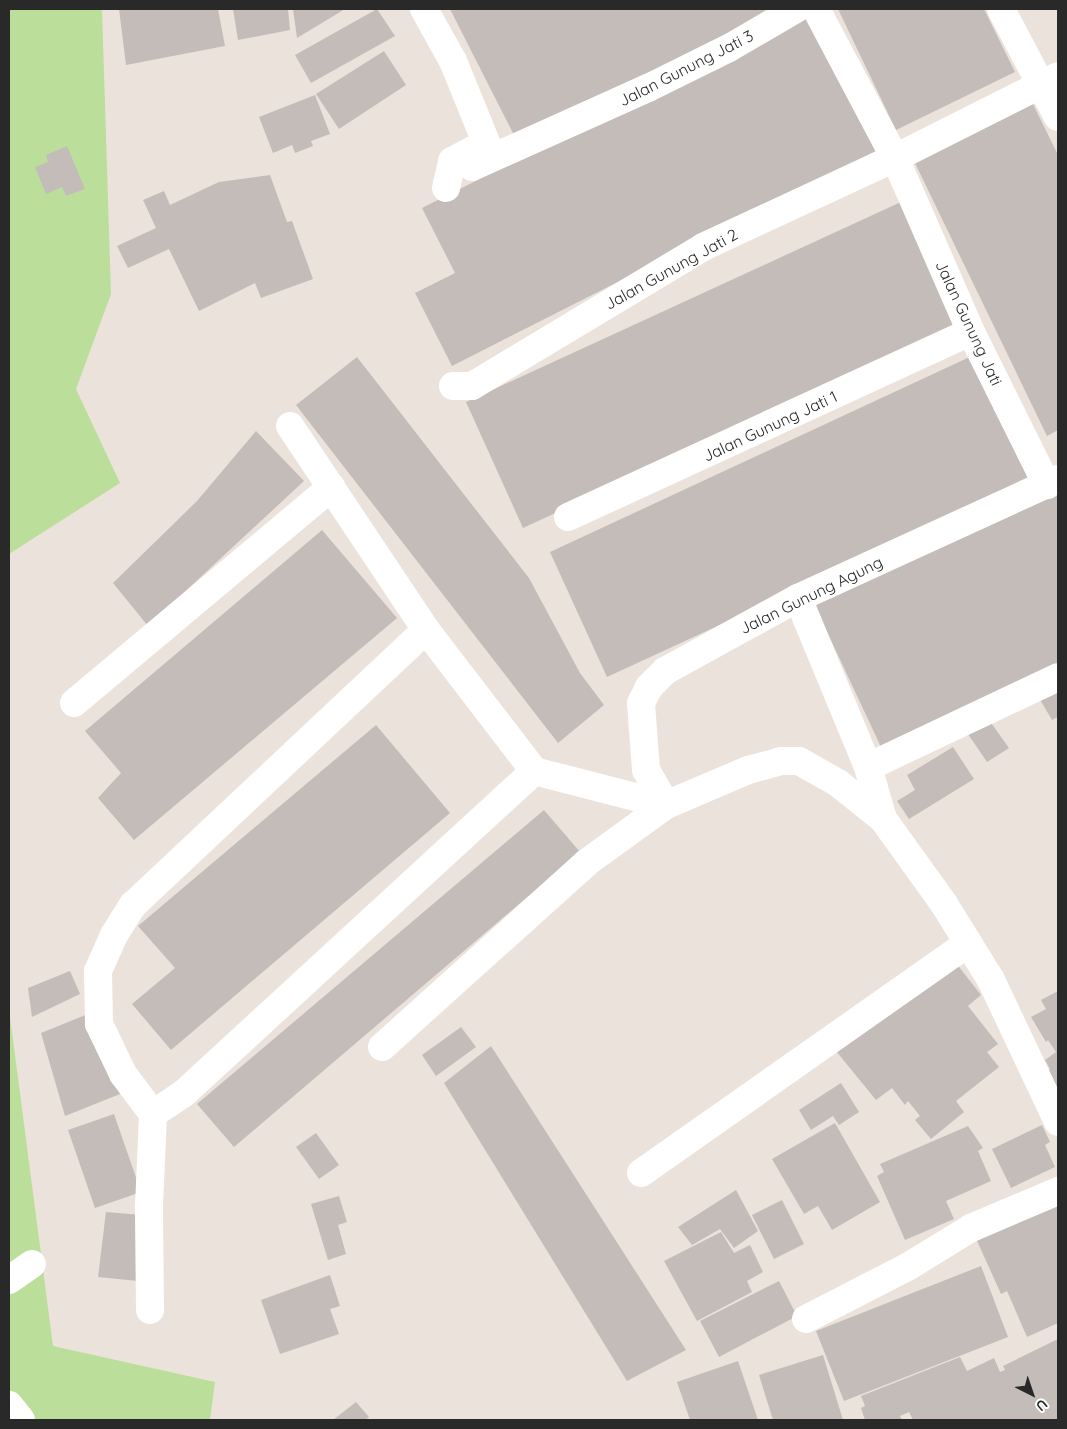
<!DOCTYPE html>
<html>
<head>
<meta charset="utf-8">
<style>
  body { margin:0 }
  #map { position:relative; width:1067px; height:1429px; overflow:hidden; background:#ebe2db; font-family:Quicksand,sans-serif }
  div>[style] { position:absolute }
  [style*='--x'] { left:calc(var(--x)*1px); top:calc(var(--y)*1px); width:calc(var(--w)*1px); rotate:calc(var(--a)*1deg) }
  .green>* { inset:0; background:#bbdf9a }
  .building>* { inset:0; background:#c3bcb8 }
  .minor>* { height:28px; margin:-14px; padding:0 14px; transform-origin:14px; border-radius:14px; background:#fff }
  span { translate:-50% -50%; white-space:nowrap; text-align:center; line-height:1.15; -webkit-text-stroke:4px #fff; paint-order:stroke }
  .street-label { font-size:16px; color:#292929 }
  .frame { position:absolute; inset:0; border:10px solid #292929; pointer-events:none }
  .north { position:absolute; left:1007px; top:1369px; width:50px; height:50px; -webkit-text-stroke:4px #fff; paint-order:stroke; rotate:139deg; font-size:14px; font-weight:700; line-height:20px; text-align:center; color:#292929 }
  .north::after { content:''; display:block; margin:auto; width:18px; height:22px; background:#292929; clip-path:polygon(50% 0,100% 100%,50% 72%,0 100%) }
</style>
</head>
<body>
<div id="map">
  <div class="green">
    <div style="clip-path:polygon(9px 9px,102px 9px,111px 294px,76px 389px,120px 483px,9px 554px)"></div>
    <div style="clip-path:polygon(9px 1009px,53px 1346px,215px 1382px,210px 1420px,9px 1420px)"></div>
  </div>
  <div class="building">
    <div style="clip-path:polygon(119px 9px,218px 9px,225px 46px,126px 65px)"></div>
    <div style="clip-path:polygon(233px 9px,288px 9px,290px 30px,238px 40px)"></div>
    <div style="clip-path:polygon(293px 9px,345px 9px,297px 38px)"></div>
    <div style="clip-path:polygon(377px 9px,395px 36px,311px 83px,295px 55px)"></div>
    <div style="clip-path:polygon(450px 9px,777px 9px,779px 14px,516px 139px)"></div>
    <div style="clip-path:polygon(838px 9px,984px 9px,1015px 72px,896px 130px)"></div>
    <div style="clip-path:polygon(811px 12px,880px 149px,452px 366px,415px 293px,455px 273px,422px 208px)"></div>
    <div style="clip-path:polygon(384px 51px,406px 85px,339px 129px,316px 94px)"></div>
    <div style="clip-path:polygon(315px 95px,330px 134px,311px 141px,313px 146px,295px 153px,292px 145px,273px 153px,259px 117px)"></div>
    <div style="clip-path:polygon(1033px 104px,1058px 155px,1058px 430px,1047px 436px,915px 163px)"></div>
    <div style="clip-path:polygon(67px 146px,85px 189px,66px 196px,62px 187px,46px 194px,35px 167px,48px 162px,46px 155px)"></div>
    <div style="clip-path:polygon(270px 175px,287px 222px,292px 221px,313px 279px,261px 298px,255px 283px,199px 311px,169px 249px,128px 268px,117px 246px,156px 228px,143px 200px,164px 191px,170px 205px,219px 182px)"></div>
    <div style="clip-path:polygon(901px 202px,958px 327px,523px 528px,466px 402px)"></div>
    <div style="clip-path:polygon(974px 355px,1031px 481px,607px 677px,550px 552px)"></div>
    <div style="clip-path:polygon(357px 357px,529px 578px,580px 673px,604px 705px,558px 743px,296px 405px)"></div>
    <div style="clip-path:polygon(256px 431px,304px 481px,148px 626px,113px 583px,197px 501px)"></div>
    <div style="clip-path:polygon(1058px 489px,1058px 663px,881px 747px,814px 604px)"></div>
    <div style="clip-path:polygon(322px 530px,397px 618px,134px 840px,98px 798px,121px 773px,85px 731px)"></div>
    <div style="clip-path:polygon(1058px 688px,1058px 717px,1052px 720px,1039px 698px)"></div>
    <div style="clip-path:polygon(989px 720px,1009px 748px,987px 762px,968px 734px)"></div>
    <div style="clip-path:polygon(376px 725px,450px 813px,171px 1050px,132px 1004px,175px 968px,138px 926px)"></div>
    <div style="clip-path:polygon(953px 747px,974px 779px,909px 819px,897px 801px,915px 790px,907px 775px)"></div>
    <div style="clip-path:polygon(544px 810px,580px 852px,234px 1147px,197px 1104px)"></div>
    <div style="clip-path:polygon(952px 958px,981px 995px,968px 1006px,998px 1044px,987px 1052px,999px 1067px,956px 1101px,964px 1112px,931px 1139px,915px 1120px,920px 1116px,908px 1101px,905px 1105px,892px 1088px,876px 1100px,836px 1051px)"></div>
    <div style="clip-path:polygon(70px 971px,80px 994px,32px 1017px,28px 988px)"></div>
    <div style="clip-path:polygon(1058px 991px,1058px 1092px,1043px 1074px,1050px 1069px,1045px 1060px,1056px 1052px,1048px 1040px,1046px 1042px,1031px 1017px,1046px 1009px,1041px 1000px)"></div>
    <div style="clip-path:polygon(88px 1014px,120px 1094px,65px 1116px,41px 1033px)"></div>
    <div style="clip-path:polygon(461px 1027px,476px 1047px,436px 1076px,422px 1055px)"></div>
    <div style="clip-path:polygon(491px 1046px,686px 1350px,627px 1381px,444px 1083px)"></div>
    <div style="clip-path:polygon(841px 1083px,859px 1112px,839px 1125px,833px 1116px,811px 1130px,799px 1110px)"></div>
    <div style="clip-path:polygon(114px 1114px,141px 1192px,95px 1208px,68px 1130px)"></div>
    <div style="clip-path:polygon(835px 1123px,880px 1202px,832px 1230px,818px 1206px,804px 1214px,772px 1159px)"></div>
    <div style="clip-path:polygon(1042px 1125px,1050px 1142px,1045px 1145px,1055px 1167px,1011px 1188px,992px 1149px)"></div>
    <div style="clip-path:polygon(968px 1126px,983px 1148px,978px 1151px,991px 1181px,946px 1201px,954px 1219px,905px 1240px,877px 1176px,884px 1172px,880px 1164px)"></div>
    <div style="clip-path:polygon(316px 1133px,339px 1165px,319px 1179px,296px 1147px)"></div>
    <div style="clip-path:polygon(736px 1190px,758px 1231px,734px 1248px,720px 1229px,692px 1245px,678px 1227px)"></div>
    <div style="clip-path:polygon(339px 1196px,347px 1222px,338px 1225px,346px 1254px,328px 1260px,311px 1204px)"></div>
    <div style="clip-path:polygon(1058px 1196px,1058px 1323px,1027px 1337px,1007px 1291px,1001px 1294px,973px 1232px)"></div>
    <div style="clip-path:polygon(782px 1200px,804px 1244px,774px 1259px,752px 1215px)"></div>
    <div style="clip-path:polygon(106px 1212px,142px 1215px,138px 1281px,98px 1277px)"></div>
    <div style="clip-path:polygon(721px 1232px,734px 1253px,750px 1245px,763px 1272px,747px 1281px,752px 1292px,697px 1321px,664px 1261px)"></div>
    <div style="clip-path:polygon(981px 1266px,1008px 1337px,844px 1401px,816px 1331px)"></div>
    <div style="clip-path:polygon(330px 1275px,340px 1306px,330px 1309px,339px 1334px,280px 1354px,261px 1300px)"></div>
    <div style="clip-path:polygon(779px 1281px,797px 1316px,719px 1357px,700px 1321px)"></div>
    <div style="clip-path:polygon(1058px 1339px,1058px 1420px,913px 1420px,909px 1412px,900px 1416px,902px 1420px,865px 1420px,861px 1408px,865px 1406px,861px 1396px,960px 1357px,967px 1371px,994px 1358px,1000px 1372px,1005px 1370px,1003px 1366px)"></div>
    <div style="clip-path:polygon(823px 1355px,843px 1420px,773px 1420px,759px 1375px)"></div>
    <div style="clip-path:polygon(738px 1361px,758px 1420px,690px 1420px,677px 1382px)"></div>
    <div style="clip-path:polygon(356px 1402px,369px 1417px,365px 1420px,333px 1420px)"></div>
  </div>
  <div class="minor">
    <div style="--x:424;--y:9;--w:60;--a:60.9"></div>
    <div style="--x:453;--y:61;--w:104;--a:67.9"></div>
    <div style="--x:816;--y:9;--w:169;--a:62.1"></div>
    <div style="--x:895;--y:158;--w:190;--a:66.4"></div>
    <div style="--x:971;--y:332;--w:171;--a:63.6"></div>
    <div style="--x:1001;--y:9;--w:122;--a:62.2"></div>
    <div style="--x:472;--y:167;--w:193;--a:-24.2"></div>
    <div style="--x:648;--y:88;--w:90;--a:-26.3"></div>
    <div style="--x:729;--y:48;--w:78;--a:-30.2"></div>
    <div style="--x:446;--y:188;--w:28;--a:-77"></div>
    <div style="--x:452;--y:161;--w:38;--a:-28"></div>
    <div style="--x:453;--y:386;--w:19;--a:0"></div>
    <div style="--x:472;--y:386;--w:270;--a:-31"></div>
    <div style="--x:703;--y:247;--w:212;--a:-24.9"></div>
    <div style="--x:895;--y:158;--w:182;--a:-26.7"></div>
    <div style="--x:290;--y:426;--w:245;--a:56.3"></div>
    <div style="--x:426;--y:630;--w:178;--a:52.5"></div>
    <div style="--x:534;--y:771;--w:136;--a:14.4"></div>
    <div style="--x:666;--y:805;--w:89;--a:-23.1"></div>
    <div style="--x:748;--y:770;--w:34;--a:-15"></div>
    <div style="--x:781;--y:761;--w:18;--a:0"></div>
    <div style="--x:799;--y:761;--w:45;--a:29.4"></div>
    <div style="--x:838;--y:783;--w:58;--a:38.7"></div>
    <div style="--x:883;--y:819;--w:105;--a:54.3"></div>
    <div style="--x:944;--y:904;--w:89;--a:58.3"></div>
    <div style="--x:991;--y:980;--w:157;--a:64.7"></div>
    <div style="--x:568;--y:517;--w:443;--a:-24.7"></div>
    <div style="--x:798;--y:598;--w:183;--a:67.5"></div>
    <div style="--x:868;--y:767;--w:54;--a:73.9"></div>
    <div style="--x:74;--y:703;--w:336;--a:-40"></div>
    <div style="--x:868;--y:767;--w:210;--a:-25.3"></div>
    <div style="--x:382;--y:1047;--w:275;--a:-42"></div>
    <div style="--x:586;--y:863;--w:99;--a:-35.9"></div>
    <div style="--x:666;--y:805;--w:40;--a:-119.7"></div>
    <div style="--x:646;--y:770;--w:67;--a:-94.3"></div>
    <div style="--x:641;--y:703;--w:18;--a:-63"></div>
    <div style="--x:649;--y:687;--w:23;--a:-45"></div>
    <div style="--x:665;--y:671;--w:152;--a:-28.8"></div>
    <div style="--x:798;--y:598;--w:286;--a:-24.6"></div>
    <div style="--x:153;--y:1114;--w:50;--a:-126.9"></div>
    <div style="--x:123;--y:1074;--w:55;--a:-115.6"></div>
    <div style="--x:99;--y:1024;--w:53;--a:-91.1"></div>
    <div style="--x:98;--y:971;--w:39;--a:-66"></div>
    <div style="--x:114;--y:935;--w:36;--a:-58"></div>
    <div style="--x:133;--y:905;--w:402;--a:-43.2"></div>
    <div style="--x:641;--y:1173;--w:400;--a:-35.1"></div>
    <div style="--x:9;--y:1280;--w:28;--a:-35"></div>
    <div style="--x:150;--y:1310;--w:104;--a:-90.6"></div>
    <div style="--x:149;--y:1206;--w:92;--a:-87.5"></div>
    <div style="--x:153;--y:1114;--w:36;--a:-34"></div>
    <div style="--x:183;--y:1094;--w:477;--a:-42.6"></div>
    <div style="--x:806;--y:1319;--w:116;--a:-27.2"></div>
    <div style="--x:909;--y:1266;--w:73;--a:-31.5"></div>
    <div style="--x:971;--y:1228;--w:95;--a:-23"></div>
    <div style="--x:9;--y:1405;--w:19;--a:51"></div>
  </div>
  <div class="street-label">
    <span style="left:686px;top:68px;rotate:-27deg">Jalan Gunung Jati 3</span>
    <span style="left:671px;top:269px;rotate:-29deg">Jalan Gunung Jati 2</span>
    <span style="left:969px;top:323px;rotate:65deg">Jalan Gunung Jati</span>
    <span style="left:770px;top:426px;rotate:-25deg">Jalan Gunung Jati 1</span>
    <span style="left:811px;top:595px;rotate:-26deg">Jalan Gunung Agung</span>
  </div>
  <div class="frame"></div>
  <div class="north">U</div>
</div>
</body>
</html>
